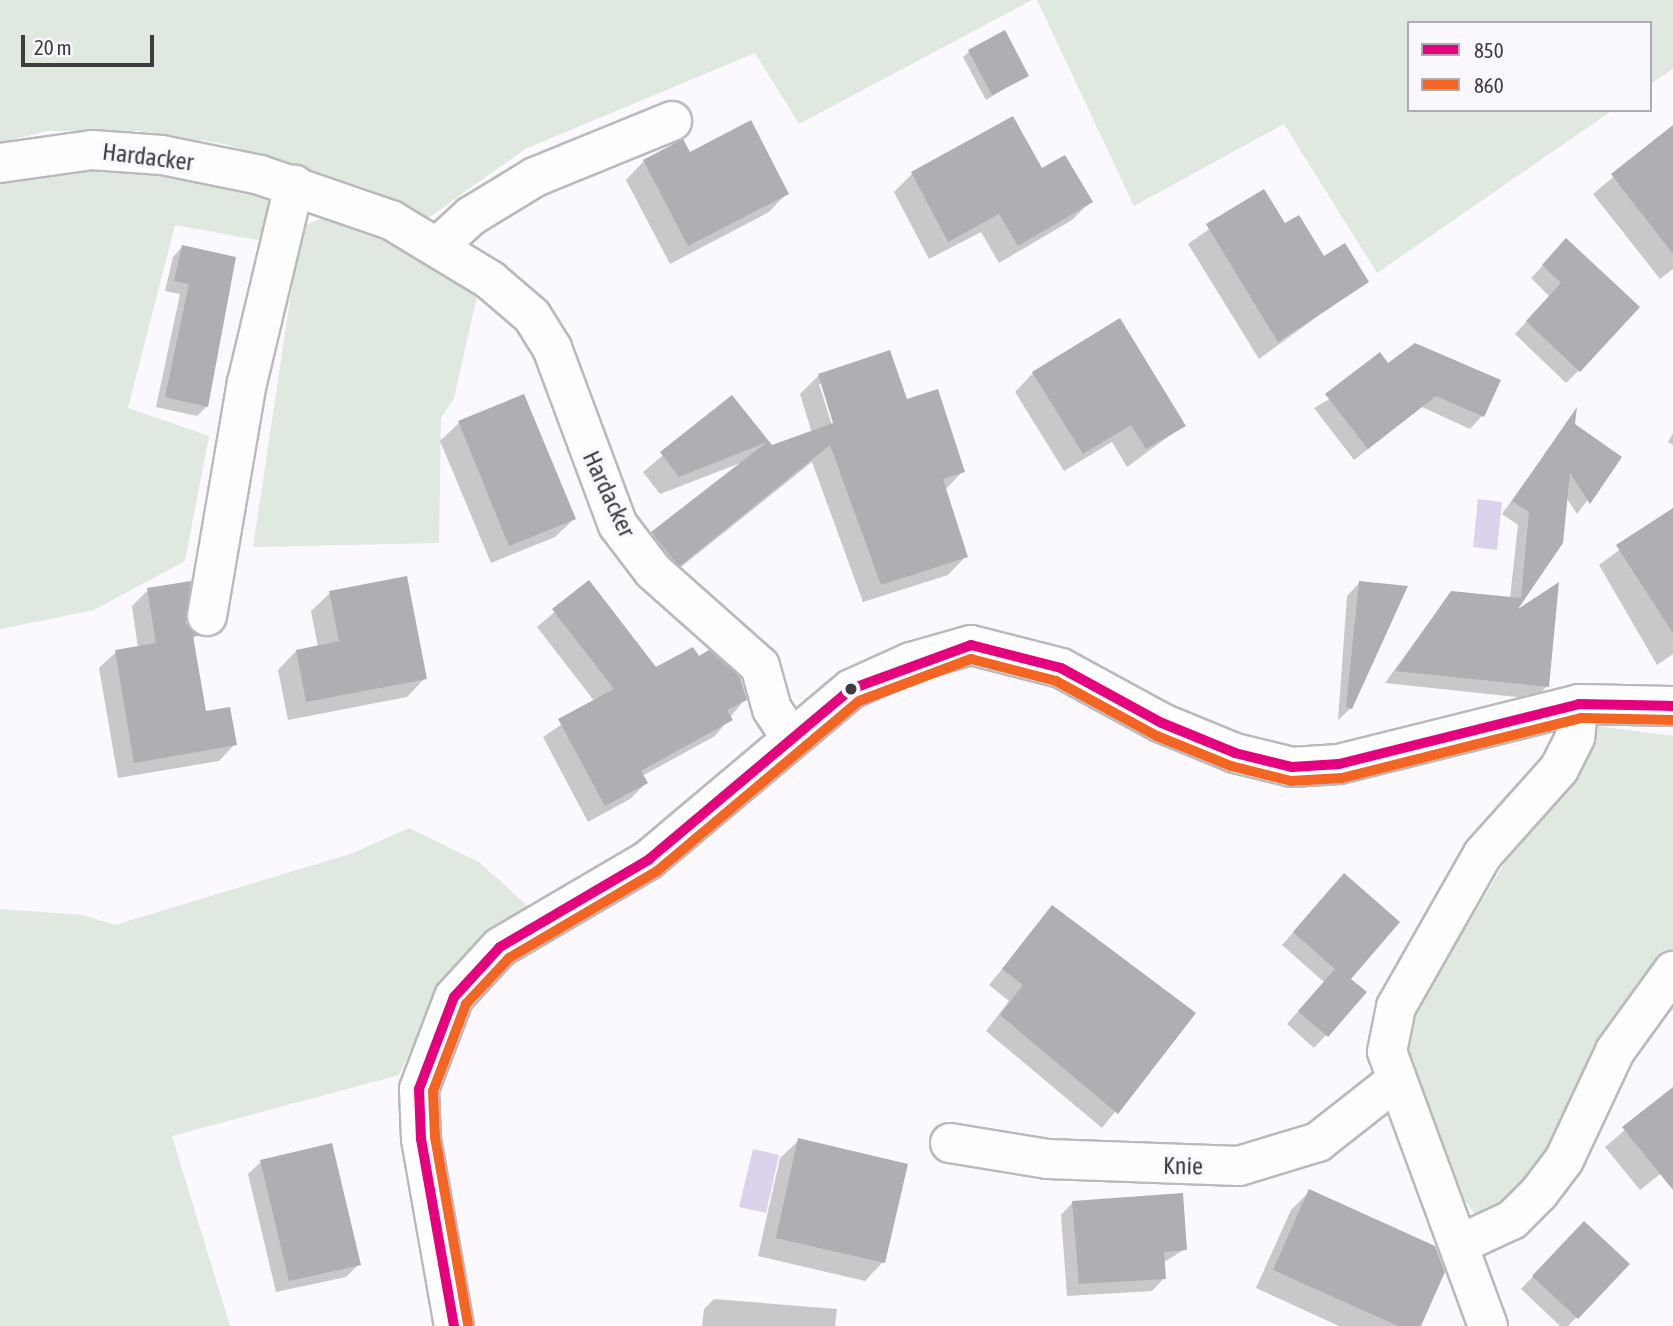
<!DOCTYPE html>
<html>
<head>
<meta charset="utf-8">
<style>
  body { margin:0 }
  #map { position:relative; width:1673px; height:1326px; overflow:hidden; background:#fbf9fd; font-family:"Asap Condensed",sans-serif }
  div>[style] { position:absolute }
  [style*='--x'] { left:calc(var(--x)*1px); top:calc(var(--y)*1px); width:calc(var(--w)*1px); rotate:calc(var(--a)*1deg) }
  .green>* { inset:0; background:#dfe9df }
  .water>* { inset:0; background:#dcd2eb }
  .shadow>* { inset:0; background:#0003 }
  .building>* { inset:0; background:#b0aeb2 }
  .roads { filter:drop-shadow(2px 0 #bab9bc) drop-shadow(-2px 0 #bab9bc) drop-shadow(0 2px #bab9bc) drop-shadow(0 -2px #bab9bc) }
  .minor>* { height:38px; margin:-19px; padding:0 19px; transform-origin:19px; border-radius:19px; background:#fefeff }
  .bus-1>* { height:10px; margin:-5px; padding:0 5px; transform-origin:5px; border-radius:5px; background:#e5007d }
  .bus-2>* { height:10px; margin:-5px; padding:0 5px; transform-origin:5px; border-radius:5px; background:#f26522 }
  .dots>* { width:19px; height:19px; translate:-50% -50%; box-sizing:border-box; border:4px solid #faf7ff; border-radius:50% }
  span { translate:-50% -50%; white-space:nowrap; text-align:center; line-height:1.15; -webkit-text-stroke:7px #faf7ff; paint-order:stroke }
  .street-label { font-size:24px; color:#3d3c40 }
  .legend { position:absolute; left:1407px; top:21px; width:245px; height:91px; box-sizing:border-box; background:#faf7ff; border:2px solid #aeacb3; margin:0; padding:9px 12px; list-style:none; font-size:21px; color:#3d3c40 }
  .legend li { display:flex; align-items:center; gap:14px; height:35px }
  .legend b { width:35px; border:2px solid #aeacb3 }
  .scale { position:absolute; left:21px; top:35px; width:133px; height:32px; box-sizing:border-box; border:4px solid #3d3c40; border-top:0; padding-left:9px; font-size:21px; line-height:24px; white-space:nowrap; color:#3d3c40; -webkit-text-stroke:5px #faf7ff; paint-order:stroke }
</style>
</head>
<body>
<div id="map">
  <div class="green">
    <div style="clip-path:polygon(0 0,1032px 0,799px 124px,755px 53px,525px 149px,427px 219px,366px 188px,224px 144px,138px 131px,47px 131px,0 143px)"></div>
    <div style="clip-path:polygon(1037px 0,1673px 0,1673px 69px,1650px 84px,1650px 23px,1409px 23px,1409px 110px,1613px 110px,1377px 273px,1284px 124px,1134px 206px)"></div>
    <div style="clip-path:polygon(86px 166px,160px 169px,276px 196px,263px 241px,175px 225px,128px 408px,209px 436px,185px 561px,94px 610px,0 629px,0 182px)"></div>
    <div style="clip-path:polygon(334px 213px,478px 292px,454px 398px,441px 418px,439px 543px,253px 547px,301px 227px)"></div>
    <div style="clip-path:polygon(1596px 726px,1673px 736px,1673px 949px,1520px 1201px,1478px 1218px,1453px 1185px,1407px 1069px,1404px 1031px,1534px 814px)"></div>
    <div style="clip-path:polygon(409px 828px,479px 862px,532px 910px,440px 988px,399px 1075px,172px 1136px,230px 1326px,0 1326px,0 909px,83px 915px,115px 925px,353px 853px)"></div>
  </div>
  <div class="water">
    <div style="clip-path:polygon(1478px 499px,1502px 502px,1497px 550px,1473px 547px)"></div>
    <div style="clip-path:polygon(753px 1149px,779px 1155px,766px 1213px,739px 1207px)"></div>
  </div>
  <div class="shadow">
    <div style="clip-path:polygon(969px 52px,1027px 75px,986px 100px,963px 57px)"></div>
    <div style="clip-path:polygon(1673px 127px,1673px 269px,1660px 279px,1593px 194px)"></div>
    <div style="clip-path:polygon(644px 161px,787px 193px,769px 212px,670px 264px,626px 180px)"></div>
    <div style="clip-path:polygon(1041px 171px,1090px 202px,1072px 220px,999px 263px,981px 232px,929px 259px,894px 192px,912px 174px)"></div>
    <div style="clip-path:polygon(1263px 191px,1285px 226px,1323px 258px,1366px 281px,1259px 359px,1188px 244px)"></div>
    <div style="clip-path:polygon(1566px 241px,1579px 370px,1566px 383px,1515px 334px,1550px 297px,1531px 278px)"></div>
    <div style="clip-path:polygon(183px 246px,234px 258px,207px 406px,197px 416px,156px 407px,180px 294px,165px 291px,173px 257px)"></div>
    <div style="clip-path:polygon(evenodd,889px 352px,906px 401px,963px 471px,945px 490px,966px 556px,948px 575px,863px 602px,812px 462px,661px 583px,634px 552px,743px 462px,660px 494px,643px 472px,732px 398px,771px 447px,812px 433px,800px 394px,818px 376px,889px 352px,819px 384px,823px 384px,838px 431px,834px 432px,819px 384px)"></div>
    <div style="clip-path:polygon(1388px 365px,1482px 416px,1470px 429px,1422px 407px,1354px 460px,1314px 408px)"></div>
    <div style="clip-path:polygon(1033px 373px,1184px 425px,1127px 467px,1112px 442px,1064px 471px,1015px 392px)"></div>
    <div style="clip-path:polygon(1575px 412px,1573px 425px,1620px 457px,1577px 514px,1566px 497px,1562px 542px,1512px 615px,1547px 686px,1535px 699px,1385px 683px,1451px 592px,1510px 598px,1518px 525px,1502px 514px)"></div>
    <div style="clip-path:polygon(459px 423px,574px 519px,555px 537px,491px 563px,440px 441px)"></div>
    <div style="clip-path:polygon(1673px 433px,1673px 445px,1668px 442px)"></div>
    <div style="clip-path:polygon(1673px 510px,1673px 654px,1657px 665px,1599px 565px)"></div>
    <div style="clip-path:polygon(589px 583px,656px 669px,698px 659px,745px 699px,715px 736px,642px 776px,646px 783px,630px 799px,588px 822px,543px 737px,595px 702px,537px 627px)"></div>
    <div style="clip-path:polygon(1359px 583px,1351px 708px,1338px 720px,1347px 596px)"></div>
    <div style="clip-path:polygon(148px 590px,196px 636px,192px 640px,204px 713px,235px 744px,219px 761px,118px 778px,99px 668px,116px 652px,138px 648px,132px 606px)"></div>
    <div style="clip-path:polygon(330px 593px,425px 678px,407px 697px,288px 720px,278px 670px,296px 651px,318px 647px,311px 611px)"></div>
    <div style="clip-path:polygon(1332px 887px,1348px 979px,1365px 993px,1314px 1048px,1287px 1024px,1324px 982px,1282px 945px)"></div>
    <div style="clip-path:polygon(1053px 907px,1194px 1013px,1102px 1128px,986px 1031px,1009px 1001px,989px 985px)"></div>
    <div style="clip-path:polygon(1673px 1089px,1673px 1164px,1640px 1190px,1605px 1147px)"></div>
    <div style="clip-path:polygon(799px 1140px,883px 1262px,865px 1281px,758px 1256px,780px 1158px)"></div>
    <div style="clip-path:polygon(261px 1162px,359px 1264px,346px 1277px,276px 1292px,248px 1174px)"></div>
    <div style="clip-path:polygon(1310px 1191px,1419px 1326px,1339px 1326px,1256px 1288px,1291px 1210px)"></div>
    <div style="clip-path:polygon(1073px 1202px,1185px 1249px,1163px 1263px,1164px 1278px,1152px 1291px,1067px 1296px,1061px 1215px)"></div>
    <div style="clip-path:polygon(1584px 1223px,1628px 1264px,1568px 1326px,1560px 1326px,1521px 1289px)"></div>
    <div style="clip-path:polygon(714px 1299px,837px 1309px,835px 1326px,702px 1326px,704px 1309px)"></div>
  </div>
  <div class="building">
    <div style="clip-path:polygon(1005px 30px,1029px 76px,992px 95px,968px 50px)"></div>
    <div style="clip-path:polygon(1013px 116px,1042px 168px,1065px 155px,1093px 202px,1018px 246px,999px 214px,948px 242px,911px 172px)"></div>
    <div style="clip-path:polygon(751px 120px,789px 194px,688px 246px,643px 160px,683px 139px,690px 152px)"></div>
    <div style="clip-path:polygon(1673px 125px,1673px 254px,1611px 174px)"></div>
    <div style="clip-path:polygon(1264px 189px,1285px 223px,1299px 215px,1324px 256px,1345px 243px,1369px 282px,1278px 342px,1206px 224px)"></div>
    <div style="clip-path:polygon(1566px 238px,1640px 307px,1580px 372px,1526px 321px,1561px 283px,1542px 265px)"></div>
    <div style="clip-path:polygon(182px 245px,236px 257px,208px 407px,165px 397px,189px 284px,174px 281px)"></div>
    <div style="clip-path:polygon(1120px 318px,1186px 426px,1146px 449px,1131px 425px,1083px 454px,1032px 372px)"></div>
    <div style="clip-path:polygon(1415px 343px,1501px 380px,1484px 417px,1436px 396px,1368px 449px,1325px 394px,1380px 352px,1388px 363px)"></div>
    <div style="clip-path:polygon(890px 350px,907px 399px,938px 389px,965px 472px,943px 479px,968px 557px,881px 585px,830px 445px,680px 566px,673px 559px,651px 532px,767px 442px,679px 477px,660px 452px,732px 395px,772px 445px,833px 423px,818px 374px)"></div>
    <div style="clip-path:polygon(524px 394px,576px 519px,509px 546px,458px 421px)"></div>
    <div style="clip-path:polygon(1577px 407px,1575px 424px,1622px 457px,1590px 504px,1570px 473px,1563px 543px,1518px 609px,1559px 582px,1549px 687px,1395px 671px,1451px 591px,1521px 598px,1529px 512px,1512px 501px)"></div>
    <div style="clip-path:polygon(1673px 508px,1673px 633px,1616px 545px)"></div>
    <div style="clip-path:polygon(407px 576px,427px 679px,306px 702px,296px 650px,339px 641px,329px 591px)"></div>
    <div style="clip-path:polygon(589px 580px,656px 667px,693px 647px,699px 656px,709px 650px,740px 677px,747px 700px,727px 710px,733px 720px,641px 771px,648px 783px,605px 806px,558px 719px,614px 689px,552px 609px)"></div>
    <div style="clip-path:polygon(191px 581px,186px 623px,199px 636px,193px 636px,206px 711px,230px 707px,237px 745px,134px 763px,115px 650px,156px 643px,147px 588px)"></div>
    <div style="clip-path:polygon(1359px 581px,1408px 586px,1352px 709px,1346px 707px)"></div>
    <div style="clip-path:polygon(1344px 873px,1400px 922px,1351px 979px,1367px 992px,1328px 1037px,1298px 1011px,1335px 969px,1293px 932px)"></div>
    <div style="clip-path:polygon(1052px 905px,1196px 1013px,1118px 1114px,1000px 1015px,1023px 985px,1002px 969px)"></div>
    <div style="clip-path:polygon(1673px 1087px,1673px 1190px,1622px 1127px)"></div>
    <div style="clip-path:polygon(798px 1138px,908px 1164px,885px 1263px,776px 1238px)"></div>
    <div style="clip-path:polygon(332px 1143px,361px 1265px,289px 1281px,260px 1160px)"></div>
    <div style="clip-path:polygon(1309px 1189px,1435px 1246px,1445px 1272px,1421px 1326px,1398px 1326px,1273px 1270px)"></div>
    <div style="clip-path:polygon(1183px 1193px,1187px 1250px,1164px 1252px,1166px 1279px,1079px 1284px,1072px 1201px)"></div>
    <div style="clip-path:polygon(1584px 1221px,1630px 1264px,1578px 1319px,1532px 1276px)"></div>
  </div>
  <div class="roads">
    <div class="minor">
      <div style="--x:0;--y:163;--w:93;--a:-8"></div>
      <div style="--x:92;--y:150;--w:70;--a:4.1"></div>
      <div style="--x:162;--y:155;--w:100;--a:11.5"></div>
      <div style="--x:260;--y:175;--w:139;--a:19"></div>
      <div style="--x:391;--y:220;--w:116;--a:31.2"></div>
      <div style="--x:490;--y:280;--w:55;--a:40.6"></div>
      <div style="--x:532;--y:316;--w:38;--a:58"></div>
      <div style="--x:552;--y:348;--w:189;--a:69.6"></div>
      <div style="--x:618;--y:525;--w:58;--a:52.7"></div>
      <div style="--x:653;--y:571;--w:143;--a:41.6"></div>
      <div style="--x:760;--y:666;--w:45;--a:74.4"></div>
      <div style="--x:772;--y:709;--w:35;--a:57"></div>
      <div style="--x:437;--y:247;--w:46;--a:-42.4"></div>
      <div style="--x:471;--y:216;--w:75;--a:-31.4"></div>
      <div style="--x:535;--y:177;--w:148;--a:-22.2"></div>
      <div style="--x:207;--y:616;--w:236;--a:-80.3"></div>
      <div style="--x:247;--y:383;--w:204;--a:-76.6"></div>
      <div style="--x:950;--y:1143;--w:99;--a:9.3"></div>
      <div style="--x:1048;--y:1159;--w:191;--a:2.1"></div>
      <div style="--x:1239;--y:1166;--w:83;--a:-16.9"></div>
      <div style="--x:1318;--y:1142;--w:95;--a:-38.2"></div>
      <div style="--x:1460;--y:1244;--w:57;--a:-24.8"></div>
      <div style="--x:1512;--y:1220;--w:38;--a:-45"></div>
      <div style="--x:1539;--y:1193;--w:41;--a:-52.9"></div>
      <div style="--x:1564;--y:1160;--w:120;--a:-64.9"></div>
      <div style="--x:1615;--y:1051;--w:99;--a:-54.1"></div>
      <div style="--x:454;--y:1326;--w:190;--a:-100"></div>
      <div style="--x:421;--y:1139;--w:50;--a:-92.3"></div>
      <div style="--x:419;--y:1089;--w:98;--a:-69.2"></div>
      <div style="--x:454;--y:997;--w:68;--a:-47.4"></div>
      <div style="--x:500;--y:947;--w:172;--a:-30.4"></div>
      <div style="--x:648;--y:860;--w:265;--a:-40.1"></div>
      <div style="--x:851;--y:689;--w:66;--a:-24.2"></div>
      <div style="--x:911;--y:662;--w:62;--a:-15.8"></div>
      <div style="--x:971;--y:645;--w:93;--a:14.3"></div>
      <div style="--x:1061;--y:668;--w:115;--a:28.6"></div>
      <div style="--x:1162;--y:723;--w:79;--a:22.3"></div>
      <div style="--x:1235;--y:753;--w:59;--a:13.8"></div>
      <div style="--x:1292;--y:767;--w:47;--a:-3.7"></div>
      <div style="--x:1339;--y:764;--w:247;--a:-14"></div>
      <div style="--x:1579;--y:704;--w:94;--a:1.2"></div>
      <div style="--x:1488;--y:1326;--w:292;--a:-110.2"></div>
      <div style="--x:1387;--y:1052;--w:46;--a:-78.7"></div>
      <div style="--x:1396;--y:1007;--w:176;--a:-60.4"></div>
      <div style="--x:1483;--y:854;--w:114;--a:-48.2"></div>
      <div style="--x:1559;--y:769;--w:36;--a:-63"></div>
      <div style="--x:1575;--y:737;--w:33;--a:-83"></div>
    </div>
  </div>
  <div class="bus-1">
    <div style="--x:454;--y:1326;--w:190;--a:-100"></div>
    <div style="--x:421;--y:1139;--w:50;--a:-92.3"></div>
    <div style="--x:419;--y:1089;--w:98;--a:-69.2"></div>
    <div style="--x:454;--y:997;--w:68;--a:-47.4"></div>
    <div style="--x:500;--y:947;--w:172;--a:-30.4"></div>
    <div style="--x:648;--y:860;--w:265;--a:-40.1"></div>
    <div style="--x:851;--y:689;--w:128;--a:-20.1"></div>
    <div style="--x:971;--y:645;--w:93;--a:14.3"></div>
    <div style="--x:1061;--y:668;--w:115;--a:28.6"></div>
    <div style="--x:1162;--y:723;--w:79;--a:22.3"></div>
    <div style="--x:1235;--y:753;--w:59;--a:13.8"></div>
    <div style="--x:1292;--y:767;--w:47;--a:-3.7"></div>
    <div style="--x:1339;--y:764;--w:247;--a:-14"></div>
    <div style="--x:1579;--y:704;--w:94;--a:1.2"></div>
  </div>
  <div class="bus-2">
    <div style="--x:468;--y:1324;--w:190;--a:-100"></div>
    <div style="--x:435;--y:1137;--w:46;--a:-92.5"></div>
    <div style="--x:433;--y:1091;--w:93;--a:-69.2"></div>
    <div style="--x:466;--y:1004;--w:63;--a:-46.9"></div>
    <div style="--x:509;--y:958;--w:172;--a:-30.4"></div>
    <div style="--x:657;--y:871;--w:264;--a:-40.1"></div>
    <div style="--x:859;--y:701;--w:120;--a:-20.6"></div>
    <div style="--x:971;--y:659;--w:88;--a:14.5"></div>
    <div style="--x:1056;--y:681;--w:115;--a:28.6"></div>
    <div style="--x:1157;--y:736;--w:80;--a:22.1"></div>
    <div style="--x:1231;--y:766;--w:62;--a:14"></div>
    <div style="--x:1291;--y:781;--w:51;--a:-3.4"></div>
    <div style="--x:1342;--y:778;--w:246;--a:-14.1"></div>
    <div style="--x:1581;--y:718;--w:92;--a:1.2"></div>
  </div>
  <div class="dots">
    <div style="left:851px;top:689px;background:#3d3c40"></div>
  </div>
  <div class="street-label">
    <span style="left:148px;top:157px;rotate:7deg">Hardacker</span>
    <span style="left:609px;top:494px;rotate:65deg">Hardacker</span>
    <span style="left:1183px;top:1166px;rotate:1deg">Knie</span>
  </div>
  <ul class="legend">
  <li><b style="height:9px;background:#e5007d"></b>850</li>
  <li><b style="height:9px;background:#f26522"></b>860</li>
  </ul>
  <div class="scale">20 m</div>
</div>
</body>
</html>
